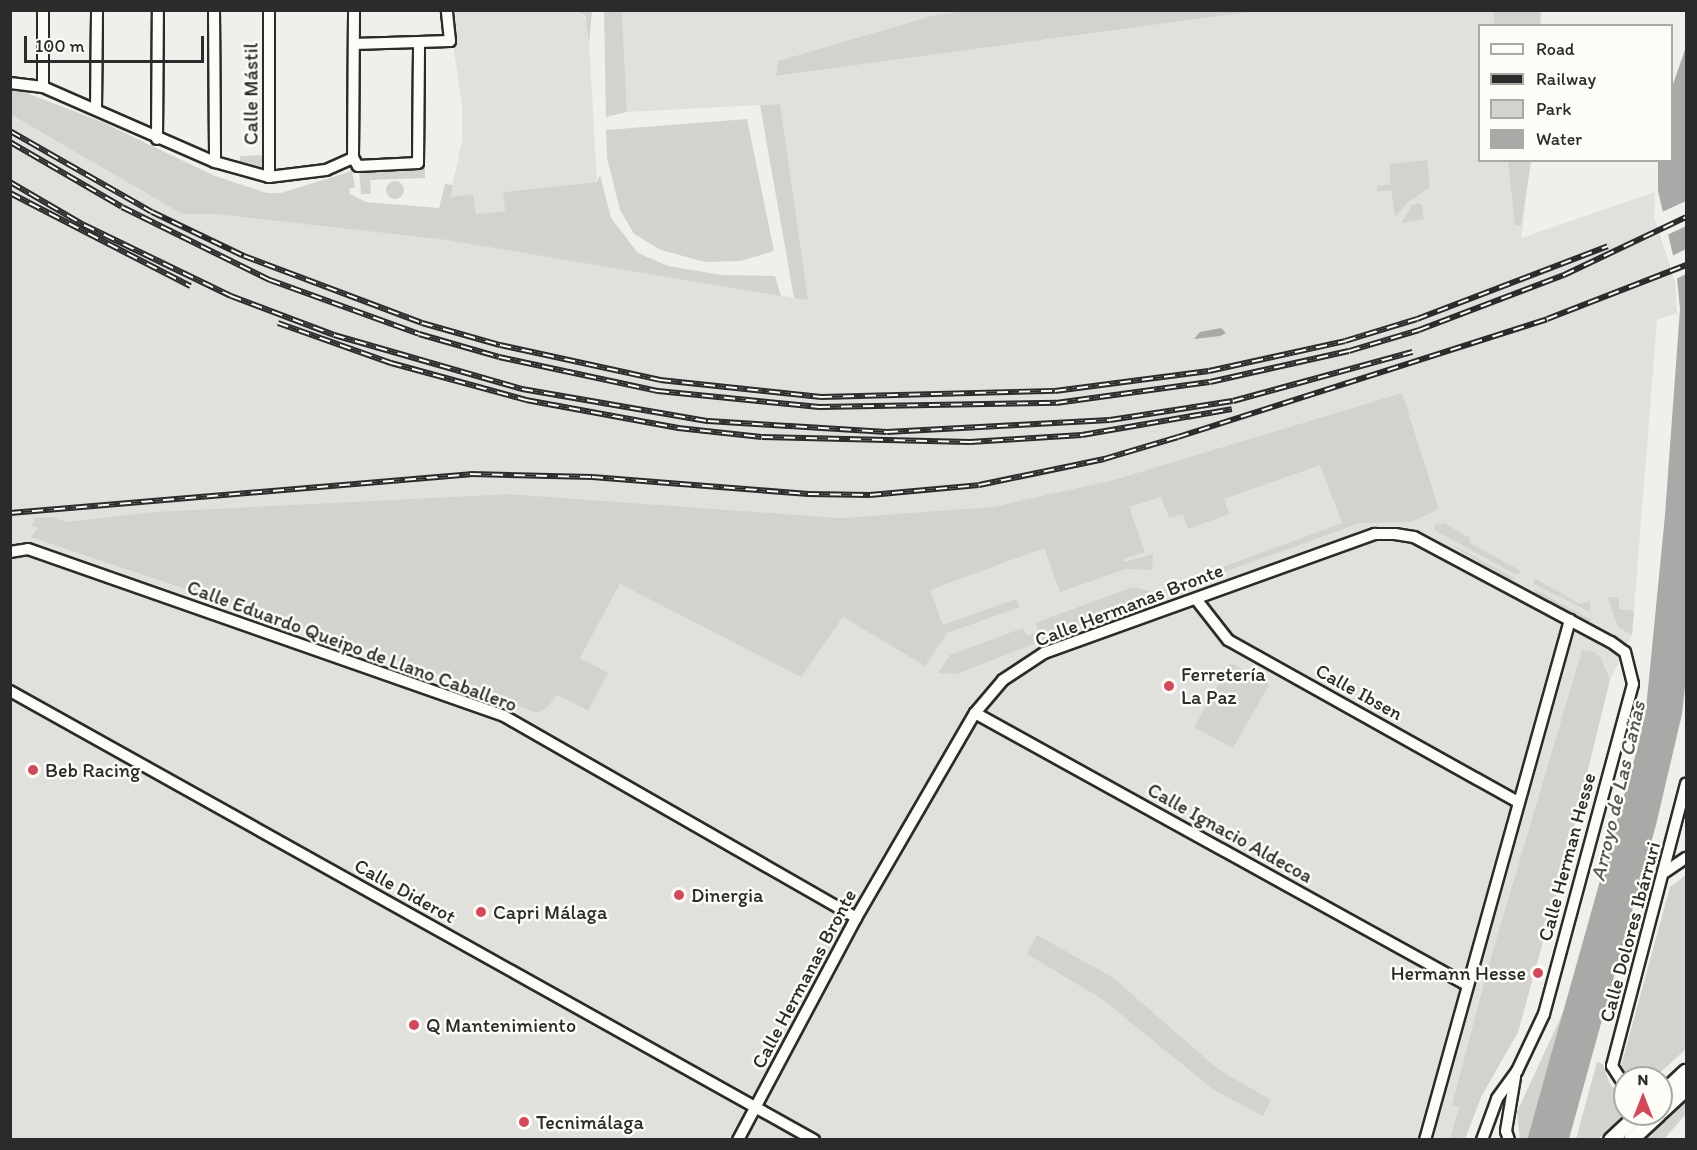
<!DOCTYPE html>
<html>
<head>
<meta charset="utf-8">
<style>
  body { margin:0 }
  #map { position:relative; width:1697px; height:1150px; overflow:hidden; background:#f0efeb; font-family:Itim,sans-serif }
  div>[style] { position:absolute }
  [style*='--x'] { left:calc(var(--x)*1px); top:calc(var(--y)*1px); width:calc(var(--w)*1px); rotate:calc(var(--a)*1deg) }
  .built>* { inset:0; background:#e1e0dc }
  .green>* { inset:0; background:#d3d2cf }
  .round { border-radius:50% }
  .water>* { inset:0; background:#aaa9a7 }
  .pier>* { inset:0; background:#f0efeb }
  .roads { filter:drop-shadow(2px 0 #2b2b2b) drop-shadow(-2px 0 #2b2b2b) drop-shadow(0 2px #2b2b2b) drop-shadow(0 -2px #2b2b2b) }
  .street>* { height:10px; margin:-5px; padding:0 5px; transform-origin:5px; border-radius:5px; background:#fdfcf7 }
  .secondary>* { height:14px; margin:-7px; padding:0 7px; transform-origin:7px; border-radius:7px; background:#fdfcf7 }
  .rail>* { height:6px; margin-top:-3px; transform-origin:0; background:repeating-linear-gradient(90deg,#fdfcf7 0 11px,#2b2b2b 0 22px); box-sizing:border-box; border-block:2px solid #2b2b2b }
  .dots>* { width:16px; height:16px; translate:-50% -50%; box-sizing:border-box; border:3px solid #fdfcf7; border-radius:50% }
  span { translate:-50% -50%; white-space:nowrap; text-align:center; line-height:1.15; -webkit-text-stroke:5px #fdfcf7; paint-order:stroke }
  .street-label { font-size:20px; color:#2b2b2b }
  .poi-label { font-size:20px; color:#2b2b2b }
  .left { translate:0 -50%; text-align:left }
  .right { translate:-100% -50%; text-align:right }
  .water-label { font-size:21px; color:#575756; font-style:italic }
  .frame { position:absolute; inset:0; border:12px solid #2b2b2b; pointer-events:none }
  .legend { position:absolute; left:1478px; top:24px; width:195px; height:138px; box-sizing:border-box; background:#fdfcf7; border:2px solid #a9a8a5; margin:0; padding:8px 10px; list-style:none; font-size:18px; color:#2b2b2b }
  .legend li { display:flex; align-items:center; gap:12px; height:30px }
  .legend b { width:30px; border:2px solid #a9a8a5 }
  .north { position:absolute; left:1613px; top:1066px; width:60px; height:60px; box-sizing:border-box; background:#fdfcf7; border:2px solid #a9a8a5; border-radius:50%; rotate:0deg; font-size:16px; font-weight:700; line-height:24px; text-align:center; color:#2b2b2b }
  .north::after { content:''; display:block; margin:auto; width:21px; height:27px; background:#d1495b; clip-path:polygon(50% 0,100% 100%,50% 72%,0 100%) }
  .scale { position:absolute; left:24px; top:36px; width:180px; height:27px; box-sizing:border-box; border:3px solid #2b2b2b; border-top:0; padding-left:8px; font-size:18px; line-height:21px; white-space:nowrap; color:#2b2b2b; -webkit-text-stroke:4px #fdfcf7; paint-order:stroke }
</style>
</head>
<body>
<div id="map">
  <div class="built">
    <div style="clip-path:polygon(578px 10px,588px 22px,597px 182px,503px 192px,505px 211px,476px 214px,450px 197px,462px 140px,462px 104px,448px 11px)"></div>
    <div style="clip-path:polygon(evenodd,622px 11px,972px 11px,931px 16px,778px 61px,777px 76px,1257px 11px,1541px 11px,1540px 25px,1480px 26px,1480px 160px,1531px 161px,1521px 238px,1655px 192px,1654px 217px,1675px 281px,1677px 313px,1657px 320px,1632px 635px,1610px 680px,1518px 1032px,1481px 1097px,1465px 1139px,11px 1139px,10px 115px,182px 214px,214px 214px,446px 240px,807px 300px,780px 104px,627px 112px,622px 11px,509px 494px,841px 518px,990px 508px,843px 617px,801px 676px,620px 584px,580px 658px,587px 711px,557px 695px,547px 708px,536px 713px,423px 669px,31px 536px,54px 517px,66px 522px,151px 512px,509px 494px)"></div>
  </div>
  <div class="green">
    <div style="clip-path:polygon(578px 11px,592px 11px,589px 44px,586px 17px)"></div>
    <div style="clip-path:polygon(604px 11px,622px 11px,627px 112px,606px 117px)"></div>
    <div style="clip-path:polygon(964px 11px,972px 10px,1257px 11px,776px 76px,778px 61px,931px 16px)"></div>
    <div style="clip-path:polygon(1493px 11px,1541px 11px,1540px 25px,1495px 25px)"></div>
    <div style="clip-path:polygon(11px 87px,102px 122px,215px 176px,267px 193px,281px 193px,352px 171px,355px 187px,349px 189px,350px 194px,366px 202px,439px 208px,445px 184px,453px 185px,451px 197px,473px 194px,476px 214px,505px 211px,503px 192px,597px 182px,600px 175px,611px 218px,638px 253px,668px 266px,722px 275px,775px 276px,781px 296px,446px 240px,214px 214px,182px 214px,11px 115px)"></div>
    <div style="clip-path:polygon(780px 104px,808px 300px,794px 298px,760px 105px)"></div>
    <div style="clip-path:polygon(747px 119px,774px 251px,741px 261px,705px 262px,661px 250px,634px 234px,620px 210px,607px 158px,606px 130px)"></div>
    <div style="clip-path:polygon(263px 155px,263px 167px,240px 161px,240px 156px)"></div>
    <div style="clip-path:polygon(1427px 160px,1430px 187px,1408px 202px,1395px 217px,1391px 190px,1377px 192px,1377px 186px,1390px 184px,1390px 164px)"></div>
    <div style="clip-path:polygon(1508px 161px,1531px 161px,1521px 225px,1515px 225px)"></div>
    <div style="clip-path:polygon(425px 168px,425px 178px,370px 180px,371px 194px,361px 194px,359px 171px)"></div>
    <div class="round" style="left:386px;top:181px;width:18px;height:18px"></div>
    <div style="clip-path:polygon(1418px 203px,1422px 205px,1424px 219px,1401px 223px,1412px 205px)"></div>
    <div style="clip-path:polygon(1402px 393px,1439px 509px,1411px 522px,1360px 523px,1163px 594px,1163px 589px,1342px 523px,1320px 465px,1224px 499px,1229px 514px,1188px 529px,1183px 514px,1169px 518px,1161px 497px,1129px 507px,1145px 552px,1123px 559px,1124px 562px,1153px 554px,1152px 570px,1126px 569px,1060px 592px,1044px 548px,930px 590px,943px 625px,1016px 599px,1020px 607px,947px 633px,925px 666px,843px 617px,801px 677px,620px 584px,580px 658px,608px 673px,588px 711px,557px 695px,547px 708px,536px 713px,423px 669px,31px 537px,38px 528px,32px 526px,35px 518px,54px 517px,66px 522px,151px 512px,509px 494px,841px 518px,993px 507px,1114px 480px)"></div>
    <div style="clip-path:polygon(1444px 523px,1470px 538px,1470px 543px,1521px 571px,1517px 575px,1434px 530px,1435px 525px)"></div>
    <div style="clip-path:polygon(1432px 534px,1514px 578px,1511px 580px)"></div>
    <div style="clip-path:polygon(1534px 578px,1580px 604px,1590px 601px,1590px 612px,1534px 584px)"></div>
    <div style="clip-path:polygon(1133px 587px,1150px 591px,1151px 598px,957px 674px,938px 673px,950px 655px,1023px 628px,1027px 636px,1038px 631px,1035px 623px)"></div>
    <div style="clip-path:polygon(1534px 589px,1592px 620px,1587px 623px,1535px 594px)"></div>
    <div style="clip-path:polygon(1608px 597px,1619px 597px,1619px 609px,1634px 611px,1632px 635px,1618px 627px)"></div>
    <div style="clip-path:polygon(1582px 650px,1595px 652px,1601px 658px,1610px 680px,1566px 859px,1518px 1032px,1481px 1097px,1465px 1139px,1450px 1139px,1459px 1107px,1452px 1105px,1490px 961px)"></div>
    <div style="clip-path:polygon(1231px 663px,1269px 685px,1233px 748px,1194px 727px)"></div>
    <div style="clip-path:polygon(1686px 875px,1686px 1049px,1654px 1078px,1630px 1078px,1621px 1066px,1670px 887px)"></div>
    <div style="clip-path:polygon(1037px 935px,1112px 977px,1219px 1070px,1271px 1100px,1263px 1116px,1214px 1090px,1102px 999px,1027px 954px)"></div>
    <div style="clip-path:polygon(1566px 1006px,1527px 1139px,1520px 1139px,1517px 1112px)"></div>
    <div style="clip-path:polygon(1597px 1062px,1603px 1064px,1609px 1082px,1625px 1105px,1625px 1113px,1598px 1139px,1576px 1139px)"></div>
    <div style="clip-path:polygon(1686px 1101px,1686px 1114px,1664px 1139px,1644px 1139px)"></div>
  </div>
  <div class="water">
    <div style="clip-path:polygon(1686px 47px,1686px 678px,1682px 714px,1656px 825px,1569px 1139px,1527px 1140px,1638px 746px,1646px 709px,1665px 515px,1680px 309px,1676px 268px,1658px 191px,1658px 162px,1672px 160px,1672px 87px)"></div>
    <div style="clip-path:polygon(1221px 328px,1226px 333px,1220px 336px,1194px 339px,1200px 332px)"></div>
  </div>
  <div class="pier">
    <div style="clip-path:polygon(1686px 201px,1686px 226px,1665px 236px,1660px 213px)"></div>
    <div style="clip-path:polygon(1686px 249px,1686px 274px,1674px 280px,1670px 257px)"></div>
  </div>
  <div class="roads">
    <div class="street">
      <div style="--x:43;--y:10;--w:77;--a:90"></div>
      <div style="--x:214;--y:10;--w:152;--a:89.6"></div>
      <div style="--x:354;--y:44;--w:96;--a:-1.8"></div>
      <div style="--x:450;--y:41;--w:31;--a:-96"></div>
      <div style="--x:10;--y:83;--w:33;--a:7"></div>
      <div style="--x:43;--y:87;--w:188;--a:23.6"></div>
      <div style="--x:215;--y:162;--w:56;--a:15.5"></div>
      <div style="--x:269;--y:177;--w:57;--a:-7"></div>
      <div style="--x:326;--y:170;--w:30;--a:-24"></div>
      <div style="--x:96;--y:109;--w:99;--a:-89.4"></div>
      <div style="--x:157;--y:139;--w:129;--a:-89.6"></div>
      <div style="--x:353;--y:158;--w:9;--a:58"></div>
      <div style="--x:358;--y:166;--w:60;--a:-2.9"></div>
      <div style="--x:418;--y:163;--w:121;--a:-89.5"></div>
      <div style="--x:353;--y:158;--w:148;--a:-89.6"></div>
      <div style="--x:269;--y:177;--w:167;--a:-90"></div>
      <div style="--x:10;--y:552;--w:18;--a:-9"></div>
      <div style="--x:28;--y:549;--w:504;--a:19.33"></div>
      <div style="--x:504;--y:716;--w:406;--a:29.8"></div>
      <div style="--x:1196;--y:599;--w:52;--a:52"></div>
      <div style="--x:1228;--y:640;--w:332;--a:29.2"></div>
      <div style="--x:10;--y:691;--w:921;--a:29.18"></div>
      <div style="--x:975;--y:713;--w:562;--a:28.94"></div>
      <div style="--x:1665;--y:872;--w:25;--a:-34"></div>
      <div style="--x:1625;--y:1086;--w:24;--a:-123"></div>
      <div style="--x:1612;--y:1066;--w:292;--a:-75.3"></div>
      <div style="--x:738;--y:1140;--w:251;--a:-62"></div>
      <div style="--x:856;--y:918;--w:237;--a:-59.9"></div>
      <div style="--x:975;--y:713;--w:43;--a:-49.7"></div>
      <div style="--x:1003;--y:680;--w:49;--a:-33.4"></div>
      <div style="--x:1044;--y:653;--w:352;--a:-19.8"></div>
      <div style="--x:1375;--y:534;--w:20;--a:0"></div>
      <div style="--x:1395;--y:534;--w:19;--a:9"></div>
      <div style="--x:1414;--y:537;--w:223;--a:28.1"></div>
      <div style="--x:1611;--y:642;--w:17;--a:36"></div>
      <div style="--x:1625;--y:652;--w:33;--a:76"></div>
      <div style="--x:1633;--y:684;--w:342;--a:105.1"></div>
      <div style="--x:1544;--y:1014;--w:63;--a:115.3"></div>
      <div style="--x:1517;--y:1071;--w:34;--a:126"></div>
      <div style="--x:1497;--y:1099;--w:44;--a:110.1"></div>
      <div style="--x:1425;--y:1140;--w:540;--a:-74.42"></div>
      <div style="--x:1509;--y:1140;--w:9;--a:-108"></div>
      <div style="--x:1506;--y:1131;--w:55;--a:-80.5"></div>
    </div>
    <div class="secondary">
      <div style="--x:1661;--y:1095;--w:34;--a:-43"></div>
      <div style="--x:1661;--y:1112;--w:34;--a:-43"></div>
      <div style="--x:1611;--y:1140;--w:38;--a:-43"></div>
      <div style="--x:1631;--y:1140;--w:38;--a:-43"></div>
    </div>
  </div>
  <div class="rail">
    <div style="--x:10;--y:131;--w:163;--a:29.7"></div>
    <div style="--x:152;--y:212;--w:102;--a:25.6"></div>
    <div style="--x:244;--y:256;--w:190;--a:20.6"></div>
    <div style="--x:422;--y:323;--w:81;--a:15.8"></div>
    <div style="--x:500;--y:345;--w:164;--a:12.3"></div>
    <div style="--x:660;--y:380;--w:162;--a:6"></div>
    <div style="--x:821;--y:397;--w:234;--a:-1.5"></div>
    <div style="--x:1055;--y:391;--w:155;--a:-7.4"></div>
    <div style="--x:1209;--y:371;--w:139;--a:-12.4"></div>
    <div style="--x:1345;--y:341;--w:75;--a:-17"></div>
    <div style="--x:1417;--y:319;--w:204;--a:-20.9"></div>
    <div style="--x:10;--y:142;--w:129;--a:30.1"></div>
    <div style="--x:122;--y:207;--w:165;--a:26.3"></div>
    <div style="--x:270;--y:280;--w:158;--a:19.9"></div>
    <div style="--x:419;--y:334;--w:83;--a:16"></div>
    <div style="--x:499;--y:357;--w:163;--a:12.1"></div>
    <div style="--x:658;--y:391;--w:162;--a:5.7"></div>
    <div style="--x:819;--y:407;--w:237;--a:-1"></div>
    <div style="--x:1056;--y:403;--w:155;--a:-7.8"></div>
    <div style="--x:1210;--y:382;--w:142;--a:-12.6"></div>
    <div style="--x:1349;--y:351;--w:73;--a:-16.7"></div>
    <div style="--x:1419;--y:330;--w:155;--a:-20.8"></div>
    <div style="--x:1564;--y:275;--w:135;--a:-25.4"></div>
    <div style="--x:10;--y:182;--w:86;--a:30.2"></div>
    <div style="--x:84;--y:225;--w:163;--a:25.8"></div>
    <div style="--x:231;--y:296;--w:110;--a:20.7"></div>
    <div style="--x:334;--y:335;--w:196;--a:16"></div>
    <div style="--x:522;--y:389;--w:189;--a:9.8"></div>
    <div style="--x:708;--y:421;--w:179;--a:3.5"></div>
    <div style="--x:887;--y:432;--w:223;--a:-3.1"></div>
    <div style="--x:1110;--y:420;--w:124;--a:-8.8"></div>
    <div style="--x:1233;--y:401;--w:186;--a:-15.3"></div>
    <div style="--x:10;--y:193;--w:203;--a:27.3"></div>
    <div style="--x:278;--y:323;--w:120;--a:19.5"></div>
    <div style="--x:391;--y:363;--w:140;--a:15.3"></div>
    <div style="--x:526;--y:400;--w:155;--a:10.4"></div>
    <div style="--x:678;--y:428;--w:84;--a:6.1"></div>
    <div style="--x:762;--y:437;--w:208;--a:1.4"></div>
    <div style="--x:970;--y:442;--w:112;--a:-3.6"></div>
    <div style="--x:1082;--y:435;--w:152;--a:-9.8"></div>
    <div style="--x:10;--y:513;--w:462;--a:-4.8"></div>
    <div style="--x:470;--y:474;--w:122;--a:1.4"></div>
    <div style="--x:592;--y:477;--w:217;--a:4.5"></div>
    <div style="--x:808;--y:494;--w:62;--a:0.9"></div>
    <div style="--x:870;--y:495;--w:109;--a:-5.2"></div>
    <div style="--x:979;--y:485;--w:128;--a:-11.7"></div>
    <div style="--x:1104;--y:459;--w:77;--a:-16.6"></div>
    <div style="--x:1178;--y:437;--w:387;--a:-17.7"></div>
    <div style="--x:1547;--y:319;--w:149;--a:-21.2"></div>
  </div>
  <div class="dots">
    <div style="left:1169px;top:686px;background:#d1495b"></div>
    <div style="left:33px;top:770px;background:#d1495b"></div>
    <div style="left:679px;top:895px;background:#d1495b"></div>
    <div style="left:481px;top:912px;background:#d1495b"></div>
    <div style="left:1538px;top:973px;background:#d1495b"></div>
    <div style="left:414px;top:1025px;background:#d1495b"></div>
    <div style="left:524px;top:1122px;background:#d1495b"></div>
  </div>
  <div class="street-label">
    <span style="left:251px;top:94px;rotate:-90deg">Calle Mástil</span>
    <span style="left:1129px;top:605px;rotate:-21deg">Calle Hermanas Bronte</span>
    <span style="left:352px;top:646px;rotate:20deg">Calle Eduardo Queipo de Llano Caballero</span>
    <span style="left:1359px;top:692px;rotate:29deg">Calle Ibsen</span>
    <span style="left:1230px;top:833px;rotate:29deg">Calle Ignacio Aldecoa</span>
    <span style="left:1567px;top:857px;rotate:-75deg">Calle Herman Hesse</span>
    <span style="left:405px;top:891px;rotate:29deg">Calle Diderot</span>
    <span style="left:1630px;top:932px;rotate:-75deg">Calle Dolores Ibárruri</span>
    <span style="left:804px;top:979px;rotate:-62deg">Calle Hermanas Bronte</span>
  </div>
  <div class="poi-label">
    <span class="left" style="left:1181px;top:686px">Ferretería<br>La Paz</span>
    <span class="left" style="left:45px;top:770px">Beb Racing</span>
    <span class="left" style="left:691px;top:895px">Dinergia</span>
    <span class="left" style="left:493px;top:912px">Capri Málaga</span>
    <span class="right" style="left:1526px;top:973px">Hermann Hesse</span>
    <span class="left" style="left:426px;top:1025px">Q Mantenimiento</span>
    <span class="left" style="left:536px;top:1122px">Tecnimálaga</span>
  </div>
  <div class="water-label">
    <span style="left:1618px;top:791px;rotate:-77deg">Arroyo de Las Cañas</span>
  </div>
  <div class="frame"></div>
  <ul class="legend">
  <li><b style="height:8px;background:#fdfcf7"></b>Road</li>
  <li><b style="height:8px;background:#2b2b2b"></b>Railway</li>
  <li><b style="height:16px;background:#d3d2cf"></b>Park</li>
  <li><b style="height:16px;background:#aaa9a7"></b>Water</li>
  </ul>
  <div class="north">N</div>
  <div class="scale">100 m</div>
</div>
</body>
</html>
